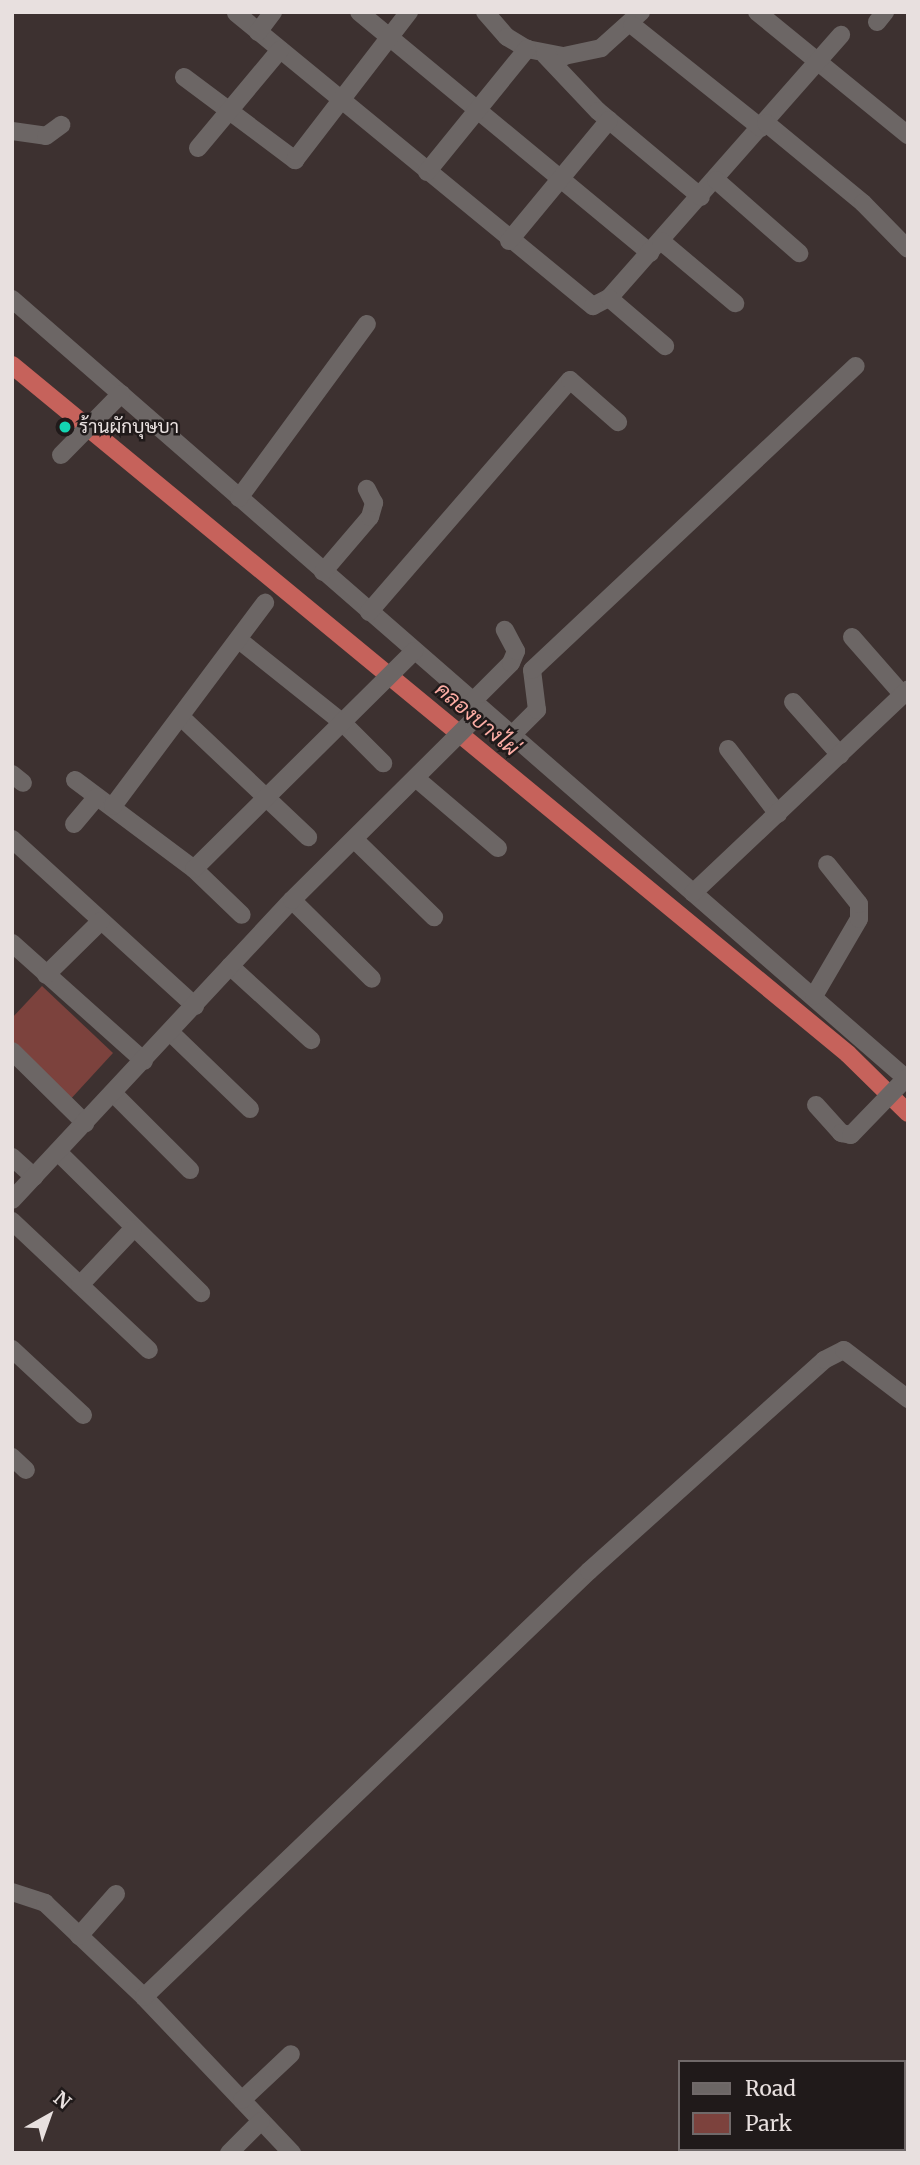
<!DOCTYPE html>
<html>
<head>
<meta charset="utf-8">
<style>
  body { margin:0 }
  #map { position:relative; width:920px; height:2165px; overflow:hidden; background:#3d3130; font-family:Merriweather,Sarabun,serif }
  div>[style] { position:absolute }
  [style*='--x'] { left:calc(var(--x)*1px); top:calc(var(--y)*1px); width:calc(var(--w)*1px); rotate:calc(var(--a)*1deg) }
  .green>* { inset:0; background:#7c423d }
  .canal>* { height:18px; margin:-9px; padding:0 9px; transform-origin:9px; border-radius:9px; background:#c6625b }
  .minor>* { height:18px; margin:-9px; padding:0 9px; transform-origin:9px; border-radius:9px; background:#6c6665 }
  .dots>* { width:19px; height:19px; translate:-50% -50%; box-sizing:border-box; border:4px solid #201a1a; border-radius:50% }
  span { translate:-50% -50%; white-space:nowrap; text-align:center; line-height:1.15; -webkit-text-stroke:5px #201a1a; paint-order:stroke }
  .poi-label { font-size:19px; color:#e8e0df }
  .left { translate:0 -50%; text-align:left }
  .water-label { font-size:21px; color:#fcada5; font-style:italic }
  .frame { position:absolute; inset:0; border:14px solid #e8e0df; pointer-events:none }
  .legend { position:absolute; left:678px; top:2060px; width:228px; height:91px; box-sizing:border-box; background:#201a1a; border:2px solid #706969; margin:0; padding:9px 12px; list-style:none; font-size:21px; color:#e8e0df }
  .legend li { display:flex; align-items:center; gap:14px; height:35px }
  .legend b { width:35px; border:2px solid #706969 }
  .north { position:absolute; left:14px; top:2081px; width:70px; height:70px; -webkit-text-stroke:5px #201a1a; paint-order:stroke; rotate:40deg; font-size:19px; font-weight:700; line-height:28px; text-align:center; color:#e8e0df }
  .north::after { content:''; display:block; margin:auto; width:24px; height:32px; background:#e8e0df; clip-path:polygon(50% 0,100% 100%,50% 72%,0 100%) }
</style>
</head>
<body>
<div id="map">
  <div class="green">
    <div style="clip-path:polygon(42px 986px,113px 1053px,68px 1102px,12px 1050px,12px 1018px)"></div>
  </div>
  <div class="canal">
    <div style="--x:12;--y:365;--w:1083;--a:39.49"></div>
    <div style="--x:848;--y:1054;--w:84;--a:44.5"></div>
  </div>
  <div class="minor">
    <div style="--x:359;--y:12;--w:378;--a:39.6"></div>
    <div style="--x:485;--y:12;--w:33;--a:49"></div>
    <div style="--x:507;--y:37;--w:23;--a:31"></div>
    <div style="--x:527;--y:49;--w:38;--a:11"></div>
    <div style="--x:564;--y:56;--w:38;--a:-12"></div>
    <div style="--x:601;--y:48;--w:54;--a:-42"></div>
    <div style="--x:757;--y:12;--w:195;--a:39.2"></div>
    <div style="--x:236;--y:13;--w:462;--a:39.4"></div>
    <div style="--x:593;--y:306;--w:18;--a:-27"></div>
    <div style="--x:609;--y:298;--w:351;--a:-48.6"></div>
    <div style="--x:877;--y:22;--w:13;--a:-51"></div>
    <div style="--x:632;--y:25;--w:165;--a:38.6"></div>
    <div style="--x:258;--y:32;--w:25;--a:-53"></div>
    <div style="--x:545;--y:55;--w:77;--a:46.6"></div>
    <div style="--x:598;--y:111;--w:134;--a:39.9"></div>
    <div style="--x:184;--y:77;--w:139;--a:36.8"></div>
    <div style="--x:295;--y:160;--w:187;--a:-52.4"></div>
    <div style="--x:766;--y:123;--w:126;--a:39.5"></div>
    <div style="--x:863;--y:203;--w:64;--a:45.6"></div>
    <div style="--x:12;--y:131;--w:34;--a:8"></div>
    <div style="--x:46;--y:136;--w:19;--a:-36"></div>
    <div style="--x:198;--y:148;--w:128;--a:-50.1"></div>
    <div style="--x:427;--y:172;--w:159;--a:-50.9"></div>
    <div style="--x:716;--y:180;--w:111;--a:41.3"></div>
    <div style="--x:509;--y:241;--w:157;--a:-50.4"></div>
    <div style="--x:661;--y:241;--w:97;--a:40"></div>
    <div style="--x:609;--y:298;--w:74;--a:40.6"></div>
    <div style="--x:12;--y:299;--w:1189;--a:41.08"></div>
    <div style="--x:61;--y:455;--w:86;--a:-45.5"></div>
    <div style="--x:239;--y:498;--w:216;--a:-53.7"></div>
    <div style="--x:323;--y:572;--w:72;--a:-49.5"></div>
    <div style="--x:370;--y:517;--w:15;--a:-74"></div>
    <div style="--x:374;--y:503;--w:16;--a:-117"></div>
    <div style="--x:369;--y:612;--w:307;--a:-49.1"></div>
    <div style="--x:570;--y:380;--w:64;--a:41.2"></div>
    <div style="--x:852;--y:637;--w:77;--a:48.7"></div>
    <div style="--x:239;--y:640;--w:133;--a:38.6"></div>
    <div style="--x:343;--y:723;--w:57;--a:45"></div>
    <div style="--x:472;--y:702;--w:55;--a:-45"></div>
    <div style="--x:511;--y:663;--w:13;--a:-67"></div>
    <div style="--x:516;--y:651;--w:24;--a:-118"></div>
    <div style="--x:793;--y:702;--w:71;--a:48.4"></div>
    <div style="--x:181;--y:717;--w:175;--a:43.4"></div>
    <div style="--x:511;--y:736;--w:37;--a:-45"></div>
    <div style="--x:537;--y:710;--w:40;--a:-97.1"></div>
    <div style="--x:532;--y:670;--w:444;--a:-43.2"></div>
    <div style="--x:728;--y:749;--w:82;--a:52.4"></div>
    <div style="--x:12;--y:774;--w:14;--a:39"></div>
    <div style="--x:75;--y:780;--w:149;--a:36.8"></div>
    <div style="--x:194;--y:869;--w:66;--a:43.8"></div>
    <div style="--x:418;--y:780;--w:105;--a:40.4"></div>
    <div style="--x:113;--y:806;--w:254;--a:-53.2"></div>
    <div style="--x:74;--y:824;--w:35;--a:-50"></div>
    <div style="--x:12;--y:839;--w:248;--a:42.4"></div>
    <div style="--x:354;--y:839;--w:112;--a:44.3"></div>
    <div style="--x:194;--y:869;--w:310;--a:-44.7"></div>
    <div style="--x:693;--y:893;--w:296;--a:-43.4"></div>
    <div style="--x:292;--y:900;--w:112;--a:44.6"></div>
    <div style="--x:12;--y:943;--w:177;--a:41.8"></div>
    <div style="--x:230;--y:966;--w:110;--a:42.4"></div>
    <div style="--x:46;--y:975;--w:77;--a:-44.5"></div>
    <div style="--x:814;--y:996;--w:89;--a:-59.7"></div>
    <div style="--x:859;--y:919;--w:15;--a:-90"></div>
    <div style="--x:859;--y:904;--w:51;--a:-128.7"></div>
    <div style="--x:170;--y:1032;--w:111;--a:43.9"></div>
    <div style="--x:12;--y:1051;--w:103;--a:44.6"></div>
    <div style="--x:113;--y:1093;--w:109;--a:45"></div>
    <div style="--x:816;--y:1105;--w:38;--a:48"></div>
    <div style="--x:841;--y:1133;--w:10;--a:11"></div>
    <div style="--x:851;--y:1135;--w:79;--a:-46"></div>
    <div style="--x:58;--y:1152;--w:201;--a:44.6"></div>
    <div style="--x:12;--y:1157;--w:30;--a:42"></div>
    <div style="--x:12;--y:1200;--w:410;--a:-47"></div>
    <div style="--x:292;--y:900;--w:268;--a:-44.8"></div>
    <div style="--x:12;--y:1221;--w:188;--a:43.3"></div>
    <div style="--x:80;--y:1285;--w:77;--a:-46.6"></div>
    <div style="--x:12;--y:1349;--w:97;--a:42.9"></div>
    <div style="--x:12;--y:1457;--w:19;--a:43"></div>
    <div style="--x:12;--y:1892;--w:35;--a:18"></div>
    <div style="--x:45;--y:1903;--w:137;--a:43.5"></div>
    <div style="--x:144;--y:1997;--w:215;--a:46.5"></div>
    <div style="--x:79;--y:1936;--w:56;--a:-48.6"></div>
    <div style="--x:144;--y:1997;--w:616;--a:-43.75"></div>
    <div style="--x:589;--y:1571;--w:316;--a:-41.9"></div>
    <div style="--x:824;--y:1360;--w:22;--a:-27"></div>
    <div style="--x:844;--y:1350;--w:81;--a:37.4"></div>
    <div style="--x:242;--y:2100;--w:67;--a:-43.2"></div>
    <div style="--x:229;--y:2153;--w:45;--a:-45"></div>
  </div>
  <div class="dots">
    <div style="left:65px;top:427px;background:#13d5b3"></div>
  </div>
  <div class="poi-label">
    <span class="left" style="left:79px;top:427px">ร้านผักบุษบา</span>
  </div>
  <div class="water-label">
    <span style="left:477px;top:719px;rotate:40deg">คลองบางไผ่</span>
  </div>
  <div class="frame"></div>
  <ul class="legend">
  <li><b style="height:9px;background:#6c6665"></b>Road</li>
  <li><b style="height:19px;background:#7c423d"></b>Park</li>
  </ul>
  <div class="north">N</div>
</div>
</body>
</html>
